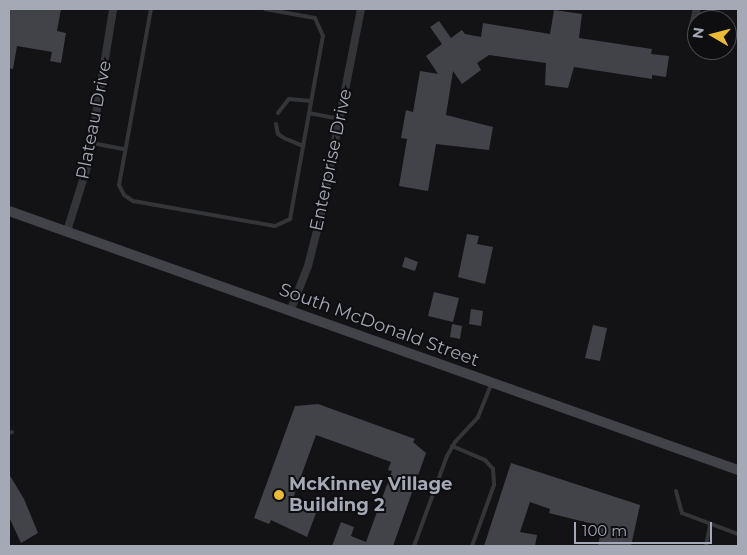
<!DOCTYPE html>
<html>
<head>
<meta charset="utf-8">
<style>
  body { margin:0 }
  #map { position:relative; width:747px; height:555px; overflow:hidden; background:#131315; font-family:Montserrat,sans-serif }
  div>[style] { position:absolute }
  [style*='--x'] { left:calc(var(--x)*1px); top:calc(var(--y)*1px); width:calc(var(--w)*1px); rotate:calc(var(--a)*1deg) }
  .building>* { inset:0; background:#424348 }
  .service>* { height:4px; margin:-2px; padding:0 2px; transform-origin:2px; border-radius:2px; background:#343539 }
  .minor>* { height:8px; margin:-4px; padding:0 4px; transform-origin:4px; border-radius:4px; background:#343539 }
  .secondary>* { height:10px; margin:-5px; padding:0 5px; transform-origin:5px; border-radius:5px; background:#424349 }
  .dots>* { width:14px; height:14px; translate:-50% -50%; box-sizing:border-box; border:2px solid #0e0e10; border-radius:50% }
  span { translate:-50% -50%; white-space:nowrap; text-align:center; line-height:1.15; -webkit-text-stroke:4px #0e0e10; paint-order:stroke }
  .street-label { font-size:18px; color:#a5a9b5 }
  .poi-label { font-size:18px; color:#a5a9b5; font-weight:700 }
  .left { translate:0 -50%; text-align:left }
  .frame { position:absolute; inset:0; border:10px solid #a5a9b5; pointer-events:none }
  .north { position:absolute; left:687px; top:10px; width:50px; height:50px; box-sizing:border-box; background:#0e0e10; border:1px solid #4a4c52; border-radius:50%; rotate:278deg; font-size:14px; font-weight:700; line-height:20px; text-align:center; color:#a5a9b5 }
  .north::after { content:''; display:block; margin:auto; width:18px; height:22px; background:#ecbb33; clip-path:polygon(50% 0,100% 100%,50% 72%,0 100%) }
  .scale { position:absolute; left:574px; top:522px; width:138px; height:22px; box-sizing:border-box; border:2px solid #a5a9b5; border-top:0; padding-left:6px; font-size:15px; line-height:18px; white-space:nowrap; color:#a5a9b5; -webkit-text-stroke:4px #0e0e10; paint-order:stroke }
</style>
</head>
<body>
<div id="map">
  <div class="building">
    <div style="clip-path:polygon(9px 9px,61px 9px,57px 31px,66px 33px,61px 63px,50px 61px,52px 52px,17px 46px,13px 69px,9px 68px)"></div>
    <div style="clip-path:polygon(554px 10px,582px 14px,579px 38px,652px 49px,651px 54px,669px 56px,666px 77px,652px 75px,652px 79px,574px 67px,568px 88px,545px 85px,546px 63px,489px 55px,477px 63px,481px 70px,462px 84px,453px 71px,446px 115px,493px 127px,489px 150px,436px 144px,428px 191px,399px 186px,407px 139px,401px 138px,406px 110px,413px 112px,420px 71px,438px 74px,426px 56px,442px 44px,430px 27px,439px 21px,451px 38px,462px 30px,465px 34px,481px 37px,483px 23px,550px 34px)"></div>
    <div style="clip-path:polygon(467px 234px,479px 236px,477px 244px,493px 247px,485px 284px,458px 277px)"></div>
    <div style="clip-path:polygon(405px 257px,418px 262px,415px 271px,402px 267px)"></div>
    <div style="clip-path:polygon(434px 292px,459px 298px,453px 322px,428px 316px)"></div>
    <div style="clip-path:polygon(471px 309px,483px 311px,481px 326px,469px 324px)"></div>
    <div style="clip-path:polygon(452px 324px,462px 326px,460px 339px,450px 337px)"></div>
    <div style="clip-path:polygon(593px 325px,607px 328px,600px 361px,585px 358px)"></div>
    <div style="clip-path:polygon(318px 404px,415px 439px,413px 442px,426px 453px,393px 546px,332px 546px,341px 522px,354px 527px,351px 536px,366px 542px,392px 471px,388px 470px,391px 462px,316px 435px,291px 504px,316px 513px,307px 537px,271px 520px,269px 524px,254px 518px,295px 406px)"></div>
    <div style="clip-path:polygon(511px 463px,640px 505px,631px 546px,598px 546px,601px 531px,596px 529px,597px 525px,549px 513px,550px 509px,530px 502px,520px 532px,537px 535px,535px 546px,484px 546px)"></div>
    <div style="clip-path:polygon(9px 474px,24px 499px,38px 533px,21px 543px,9px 517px)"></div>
  </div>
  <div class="service">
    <div style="--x:151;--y:9;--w:179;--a:100.3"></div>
    <div style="--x:119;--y:185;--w:11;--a:63"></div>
    <div style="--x:124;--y:195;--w:11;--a:34"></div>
    <div style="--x:133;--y:201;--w:144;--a:10"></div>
    <div style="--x:275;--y:226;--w:17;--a:-25"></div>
    <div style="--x:290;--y:219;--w:186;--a:-79.8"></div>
    <div style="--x:323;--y:36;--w:20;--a:-114"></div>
    <div style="--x:315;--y:18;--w:51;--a:-169.8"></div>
    <div style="--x:278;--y:113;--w:18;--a:-52"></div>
    <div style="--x:289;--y:99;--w:22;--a:5"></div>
    <div style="--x:309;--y:113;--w:32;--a:11"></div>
    <div style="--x:276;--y:124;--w:10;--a:79"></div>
    <div style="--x:278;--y:134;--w:7;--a:34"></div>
    <div style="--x:284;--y:138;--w:21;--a:23"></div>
    <div style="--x:92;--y:143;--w:33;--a:11"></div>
    <div style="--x:9;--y:433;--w:3;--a:-18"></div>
    <div style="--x:452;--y:446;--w:36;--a:23"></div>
    <div style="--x:485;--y:460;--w:12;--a:48"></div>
    <div style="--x:493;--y:469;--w:16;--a:86"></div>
    <div style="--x:494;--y:485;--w:65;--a:109.8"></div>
    <div style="--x:676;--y:491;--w:23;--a:75"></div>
    <div style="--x:682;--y:513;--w:60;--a:20.6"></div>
    <div style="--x:414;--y:546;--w:96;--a:-69.9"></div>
    <div style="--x:447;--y:456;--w:16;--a:-60"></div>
    <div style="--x:455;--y:442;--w:34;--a:-47"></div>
    <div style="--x:478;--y:417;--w:35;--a:-68"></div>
    <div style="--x:706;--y:546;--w:21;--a:-79"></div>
  </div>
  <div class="minor">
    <div style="--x:692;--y:29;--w:21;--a:-76"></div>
    <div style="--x:67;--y:231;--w:70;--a:-72.6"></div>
    <div style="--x:88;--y:164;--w:157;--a:-80.8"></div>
    <div style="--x:291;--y:309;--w:46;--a:-68.4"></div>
    <div style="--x:308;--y:266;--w:44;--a:-75.7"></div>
    <div style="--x:319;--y:223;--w:218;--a:-78.9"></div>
  </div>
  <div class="secondary">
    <div style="--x:9;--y:211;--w:774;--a:19.56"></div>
  </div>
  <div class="dots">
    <div style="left:279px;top:495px;background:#ecbb33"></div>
  </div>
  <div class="street-label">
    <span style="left:94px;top:120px;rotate:-79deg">Plateau Drive</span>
    <span style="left:331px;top:160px;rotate:-78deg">Enterprise Drive</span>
    <span style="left:379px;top:325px;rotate:20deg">South McDonald Street</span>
  </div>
  <div class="poi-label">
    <span class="left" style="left:289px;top:495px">McKinney Village<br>Building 2</span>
  </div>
  <div class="frame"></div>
  <div class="north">N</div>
  <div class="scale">100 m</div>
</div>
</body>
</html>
